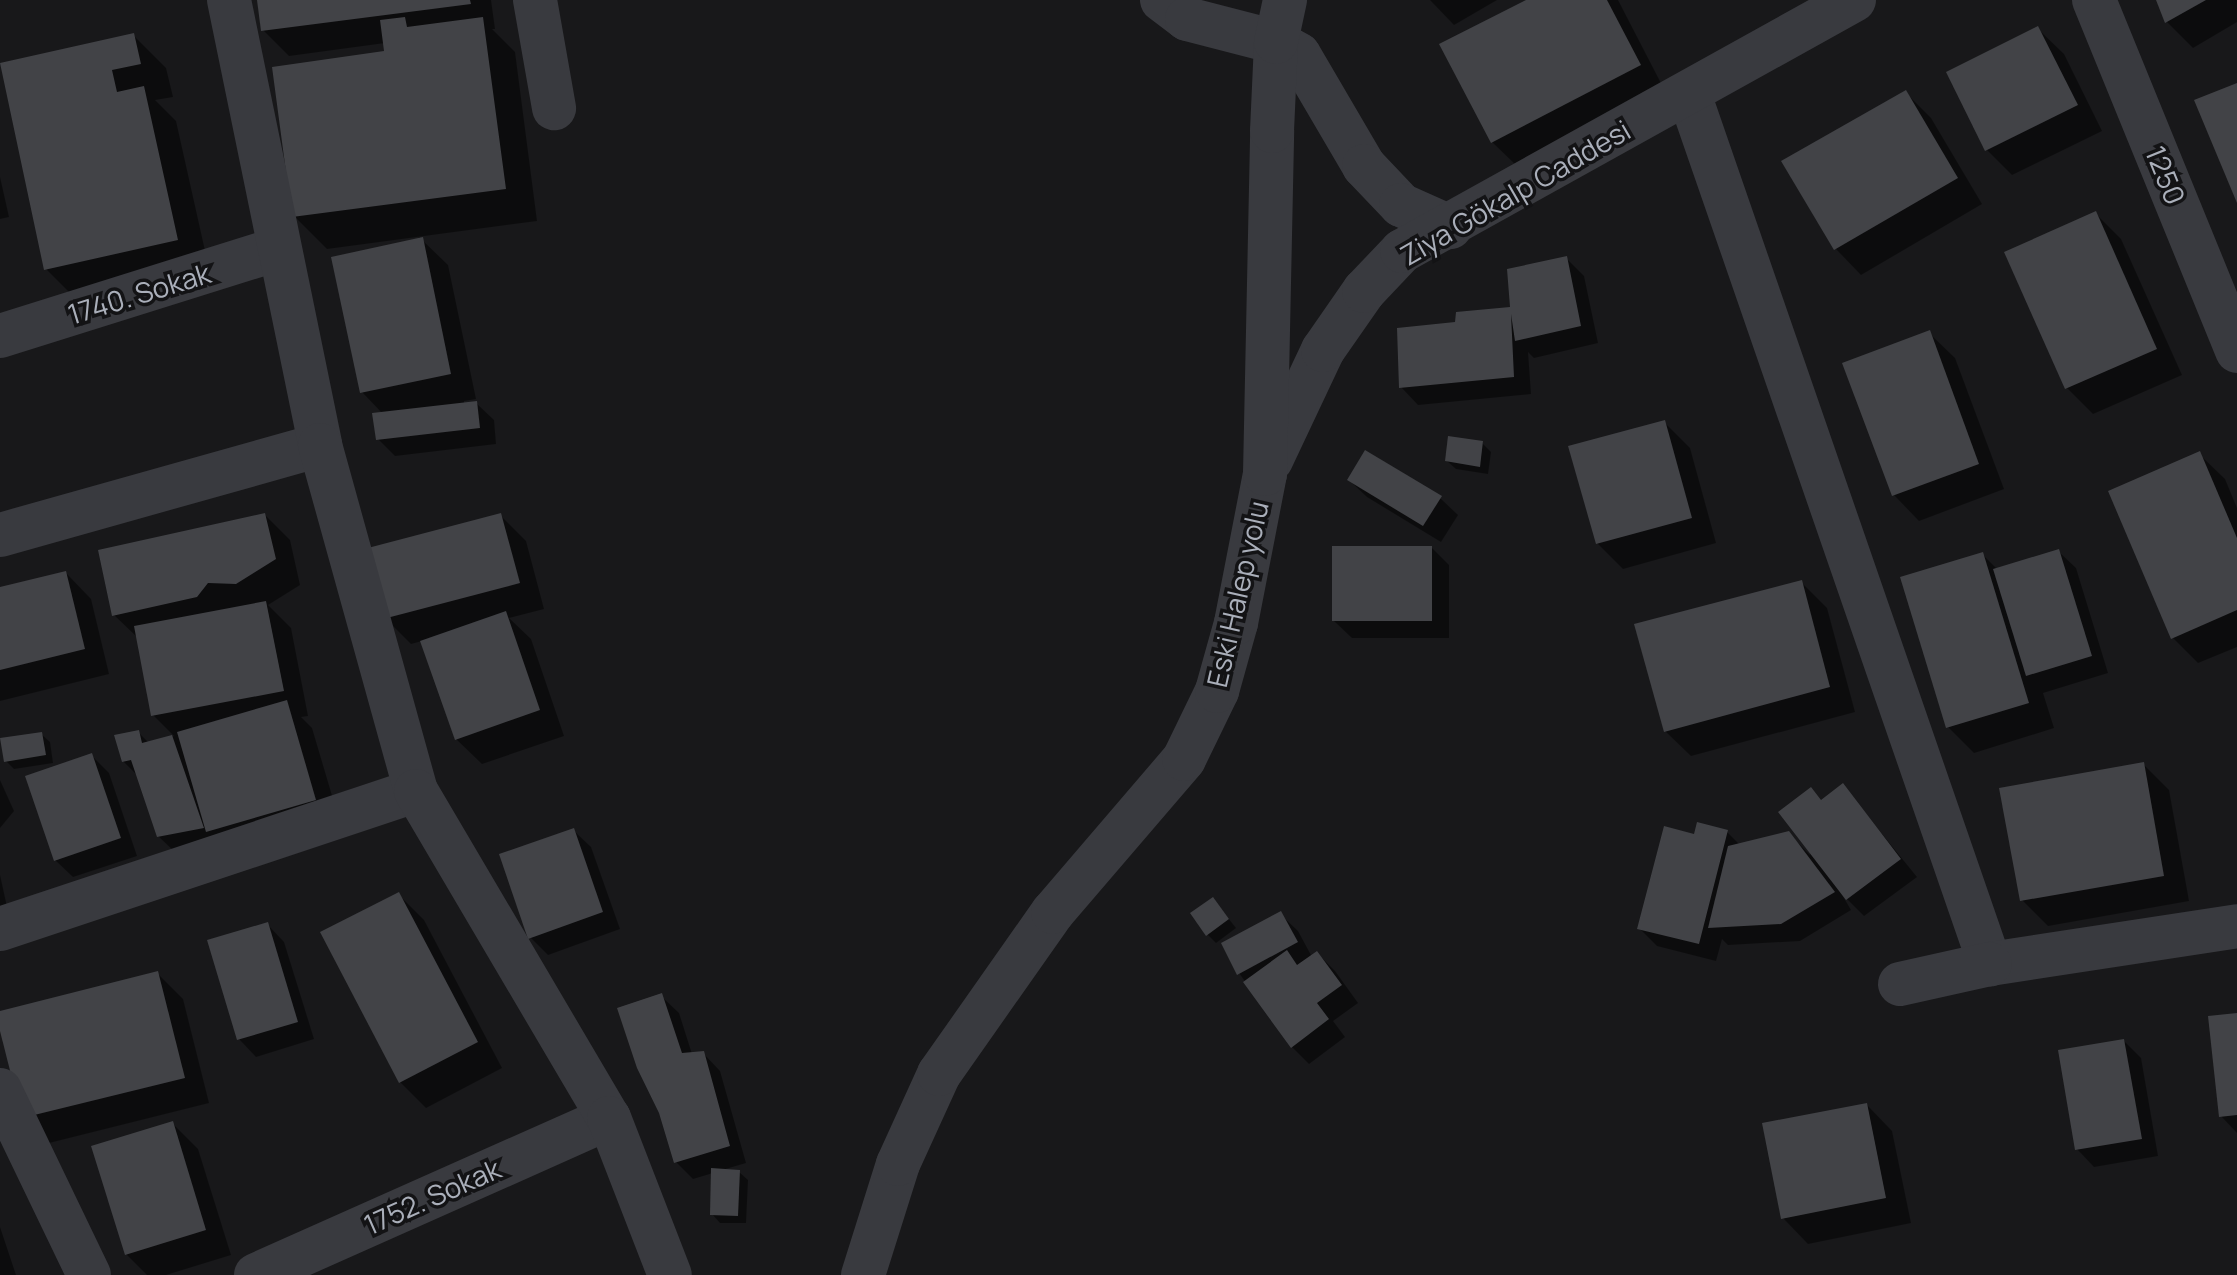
<!DOCTYPE html>
<html>
<head>
<meta charset="utf-8">
<style>
  body { margin:0 }
  #map { position:relative; width:2237px; height:1275px; overflow:hidden; background:#18181a; font-family:Manrope,sans-serif }
  div>[style] { position:absolute }
  [style*='--x'] { left:calc(var(--x)*1px); top:calc(var(--y)*1px); width:calc(var(--w)*1px); rotate:calc(var(--a)*1deg) }
  .shadow>* { inset:0; background:#0007 }
  .building>* { inset:0; background:#424347 }
  .minor>* { height:44px; margin:-22px; padding:0 22px; transform-origin:22px; border-radius:22px; background:#393a3f }
  .tertiary>* { height:44px; margin:-22px; padding:0 22px; transform-origin:22px; border-radius:22px; background:#393a3f }
  span { translate:-50% -50%; white-space:nowrap; text-align:center; line-height:1.15; -webkit-text-stroke:7px #131315; paint-order:stroke }
  .street-label { font-size:28px; color:#aaafba }
</style>
</head>
<body>
<div id="map">
  <div class="shadow">
    <div style="clip-path:polygon(259px 0,491px 0,495px 29px,492px 29px,515px 52px,537px 221px,327px 249px,294px 216px,387px 53px,385px 43px,289px 56px,263px 30px)"></div>
    <div style="clip-path:polygon(1430px 0,1497px 0,1454px 25px)"></div>
    <div style="clip-path:polygon(1530px 0,1618px 0,1665px 91px,1518px 167px,1492px 142px)"></div>
    <div style="clip-path:polygon(2158px 0,2237px 0,2237px 22px,2193px 48px,2167px 22px)"></div>
    <div style="clip-path:polygon(2038px 29px,2064px 54px,2102px 131px,2012px 175px,1987px 150px)"></div>
    <div style="clip-path:polygon(134px 36px,166px 68px,173px 97px,155px 100px,176px 121px,210px 273px,79px 302px,46px 269px,2px 64px)"></div>
    <div style="clip-path:polygon(1905px 92px,1931px 118px,1982px 204px,1861px 275px,1836px 249px,1784px 162px)"></div>
    <div style="clip-path:polygon(0 177px,9px 217px,0 219px)"></div>
    <div style="clip-path:polygon(2096px 214px,2121px 239px,2182px 375px,2093px 414px,2067px 388px,2007px 254px)"></div>
    <div style="clip-path:polygon(419px 237px,448px 265px,476px 399px,464px 401px,464px 404px,476px 403px,494px 420px,496px 444px,395px 456px,378px 439px,383px 414px,362px 392px)"></div>
    <div style="clip-path:polygon(1566px 258px,1584px 276px,1598px 343px,1534px 358px,1528px 352px,1531px 394px,1418px 405px,1401px 387px,1512px 309px)"></div>
    <div style="clip-path:polygon(1929px 333px,1955px 358px,2004px 489px,1919px 521px,1894px 495px)"></div>
    <div style="clip-path:polygon(1664px 422px,1690px 448px,1716px 543px,1623px 569px,1597px 543px)"></div>
    <div style="clip-path:polygon(1482px 443px,1491px 452px,1488px 474px,1456px 469px,1447px 461px)"></div>
    <div style="clip-path:polygon(2199px 454px,2225px 479px,2237px 508px,2237px 647px,2198px 663px,2173px 638px)"></div>
    <div style="clip-path:polygon(1349px 480px,1440px 498px,1458px 515px,1441px 542px,1367px 497px)"></div>
    <div style="clip-path:polygon(265px 515px,290px 540px,300px 585px,268px 605px,291px 628px,308px 716px,301px 717px,312px 728px,341px 826px,176px 853px,158px 836px,138px 776px,123px 761px,138px 732px,149px 743px,174px 736px,153px 715px,138px 638px,114px 615px)"></div>
    <div style="clip-path:polygon(500px 515px,526px 541px,544px 609px,509px 618px,531px 639px,564px 736px,482px 764px,456px 739px,422px 641px,411px 644px,385px 618px)"></div>
    <div style="clip-path:polygon(1432px 548px,1449px 565px,1449px 638px,1352px 638px,1334px 621px)"></div>
    <div style="clip-path:polygon(2058px 551px,2076px 568px,2108px 673px,2043px 693px,2054px 728px,1974px 753px,1948px 727px,1983px 555px,1998px 570px)"></div>
    <div style="clip-path:polygon(66px 573px,91px 599px,109px 674px,0 701px,0 589px)"></div>
    <div style="clip-path:polygon(1801px 582px,1827px 608px,1855px 712px,1691px 756px,1665px 731px)"></div>
    <div style="clip-path:polygon(41px 734px,50px 742px,53px 763px,14px 769px,6px 761px)"></div>
    <div style="clip-path:polygon(92px 756px,109px 773px,137px 856px,73px 877px,55px 860px)"></div>
    <div style="clip-path:polygon(2143px 764px,2169px 790px,2189px 901px,2048px 926px,2022px 900px)"></div>
    <div style="clip-path:polygon(0 780px,14px 811px,0 828px)"></div>
    <div style="clip-path:polygon(1843px 786px,1917px 877px,1864px 916px,1841px 893px,1851px 910px,1800px 941px,1728px 945px,1722px 939px,1716px 961px,1657px 946px,1640px 929px,1695px 836px,1727px 832px,1740px 845px,1788px 833px,1810px 855px,1822px 802px)"></div>
    <div style="clip-path:polygon(573px 830px,591px 847px,620px 929px,548px 955px,530px 937px)"></div>
    <div style="clip-path:polygon(0 875px,7px 907px,0 909px)"></div>
    <div style="clip-path:polygon(398px 894px,424px 920px,502px 1068px,426px 1108px,400px 1082px)"></div>
    <div style="clip-path:polygon(1213px 899px,1236px 928px,1216px 943px,1207px 934px)"></div>
    <div style="clip-path:polygon(1280px 914px,1298px 931px,1312px 957px,1317px 953px,1335px 971px,1358px 1003px,1333px 1021px,1345px 1037px,1309px 1064px,1292px 1047px,1239px 973px)"></div>
    <div style="clip-path:polygon(267px 924px,284px 942px,314px 1039px,256px 1057px,239px 1039px)"></div>
    <div style="clip-path:polygon(157px 973px,183px 999px,209px 1103px,49px 1143px,23px 1117px,0 1013px)"></div>
    <div style="clip-path:polygon(661px 996px,679px 1013px,692px 1054px,703px 1053px,720px 1071px,746px 1163px,722px 1170px,739px 1172px,748px 1180px,746px 1223px,720px 1223px,712px 1214px,713px 1173px,693px 1179px,676px 1162px)"></div>
    <div style="clip-path:polygon(2237px 1015px,2237px 1133px,2221px 1116px)"></div>
    <div style="clip-path:polygon(2124px 1041px,2141px 1058px,2158px 1156px,2094px 1167px,2077px 1149px)"></div>
    <div style="clip-path:polygon(1867px 1105px,1892px 1131px,1911px 1223px,1808px 1244px,1783px 1218px)"></div>
    <div style="clip-path:polygon(172px 1123px,198px 1149px,231px 1255px,166px 1275px,147px 1275px,126px 1254px)"></div>
    <div style="clip-path:polygon(0 1227px,16px 1275px,0 1275px)"></div>
  </div>
  <div class="building">
    <div style="clip-path:polygon(257px 0,470px 0,471px 4px,261px 31px)"></div>
    <div style="clip-path:polygon(1526px 0,1607px 0,1641px 65px,1491px 143px,1439px 44px)"></div>
    <div style="clip-path:polygon(2156px 0,2206px 0,2165px 23px)"></div>
    <div style="clip-path:polygon(405px 17px,407px 27px,483px 17px,506px 189px,292px 217px,272px 67px,384px 51px,380px 20px)"></div>
    <div style="clip-path:polygon(2038px 26px,2078px 105px,1985px 151px,1946px 72px)"></div>
    <div style="clip-path:polygon(134px 33px,141px 64px,112px 70px,117px 92px,144px 86px,178px 240px,44px 270px,0 63px)"></div>
    <div style="clip-path:polygon(2237px 83px,2237px 203px,2194px 100px)"></div>
    <div style="clip-path:polygon(1906px 90px,1958px 178px,1834px 250px,1781px 161px)"></div>
    <div style="clip-path:polygon(2096px 211px,2157px 349px,2065px 389px,2004px 252px)"></div>
    <div style="clip-path:polygon(423px 237px,451px 374px,360px 393px,331px 257px)"></div>
    <div style="clip-path:polygon(1567px 256px,1581px 326px,1515px 341px,1511px 314px,1514px 377px,1399px 388px,1397px 328px,1455px 322px,1456px 312px,1510px 307px,1507px 269px)"></div>
    <div style="clip-path:polygon(1930px 330px,1979px 464px,1892px 496px,1842px 363px)"></div>
    <div style="clip-path:polygon(477px 401px,480px 428px,376px 440px,372px 413px)"></div>
    <div style="clip-path:polygon(1665px 420px,1692px 518px,1596px 544px,1568px 446px)"></div>
    <div style="clip-path:polygon(1448px 436px,1483px 441px,1480px 467px,1445px 461px)"></div>
    <div style="clip-path:polygon(1365px 450px,1442px 496px,1423px 526px,1347px 480px)"></div>
    <div style="clip-path:polygon(2200px 451px,2237px 538px,2237px 610px,2171px 639px,2108px 491px)"></div>
    <div style="clip-path:polygon(265px 513px,276px 559px,236px 584px,208px 583px,197px 597px,112px 616px,98px 550px)"></div>
    <div style="clip-path:polygon(501px 513px,520px 583px,383px 619px,364px 549px)"></div>
    <div style="clip-path:polygon(1332px 546px,1432px 546px,1432px 621px,1332px 621px)"></div>
    <div style="clip-path:polygon(2059px 549px,2092px 656px,2026px 676px,1993px 569px)"></div>
    <div style="clip-path:polygon(1983px 552px,2029px 703px,1946px 728px,1900px 577px)"></div>
    <div style="clip-path:polygon(66px 571px,85px 649px,0 670px,0 587px)"></div>
    <div style="clip-path:polygon(1802px 580px,1830px 687px,1664px 732px,1634px 624px)"></div>
    <div style="clip-path:polygon(266px 601px,284px 691px,151px 716px,134px 626px)"></div>
    <div style="clip-path:polygon(506px 611px,540px 710px,455px 740px,420px 641px)"></div>
    <div style="clip-path:polygon(287px 700px,316px 800px,206px 832px,177px 732px)"></div>
    <div style="clip-path:polygon(139px 730px,142px 743px,172px 735px,204px 828px,157px 837px,131px 760px,122px 762px,114px 735px)"></div>
    <div style="clip-path:polygon(42px 732px,46px 755px,4px 762px,0 738px)"></div>
    <div style="clip-path:polygon(92px 753px,121px 838px,54px 861px,25px 776px)"></div>
    <div style="clip-path:polygon(2144px 762px,2164px 876px,2020px 901px,1999px 788px)"></div>
    <div style="clip-path:polygon(1843px 783px,1901px 859px,1846px 900px,1778px 812px,1811px 787px,1821px 800px)"></div>
    <div style="clip-path:polygon(1697px 822px,1728px 830px,1699px 944px,1637px 929px,1664px 826px,1694px 834px)"></div>
    <div style="clip-path:polygon(574px 828px,603px 912px,528px 939px,499px 854px)"></div>
    <div style="clip-path:polygon(1789px 831px,1835px 892px,1781px 924px,1708px 928px,1728px 846px)"></div>
    <div style="clip-path:polygon(399px 892px,478px 1042px,399px 1083px,320px 932px)"></div>
    <div style="clip-path:polygon(1213px 897px,1229px 919px,1206px 936px,1190px 913px)"></div>
    <div style="clip-path:polygon(1281px 911px,1298px 942px,1237px 975px,1221px 943px)"></div>
    <div style="clip-path:polygon(268px 922px,298px 1022px,237px 1040px,207px 940px)"></div>
    <div style="clip-path:polygon(1287px 950px,1297px 965px,1317px 951px,1342px 985px,1317px 1003px,1329px 1019px,1291px 1048px,1243px 982px)"></div>
    <div style="clip-path:polygon(158px 971px,185px 1078px,22px 1118px,0 1031px,0 1011px)"></div>
    <div style="clip-path:polygon(662px 993px,682px 1053px,704px 1051px,730px 1146px,674px 1163px,659px 1113px,637px 1068px,617px 1008px)"></div>
    <div style="clip-path:polygon(2237px 1013px,2237px 1115px,2219px 1117px,2208px 1016px)"></div>
    <div style="clip-path:polygon(2124px 1039px,2142px 1139px,2075px 1150px,2058px 1050px)"></div>
    <div style="clip-path:polygon(1867px 1103px,1886px 1198px,1781px 1219px,1762px 1123px)"></div>
    <div style="clip-path:polygon(173px 1121px,206px 1230px,125px 1255px,91px 1146px)"></div>
    <div style="clip-path:polygon(711px 1168px,740px 1170px,738px 1216px,710px 1215px)"></div>
  </div>
  <div class="minor">
    <div style="--x:535;--y:0;--w:110;--a:80"></div>
    <div style="--x:1162;--y:0;--w:31;--a:37"></div>
    <div style="--x:1187;--y:19;--w:92;--a:14.5"></div>
    <div style="--x:2094;--y:0;--w:379;--a:67.8"></div>
    <div style="--x:1689;--y:94;--w:921;--a:70.92"></div>
    <div style="--x:1990;--y:964;--w:250;--a:-8.7"></div>
    <div style="--x:0;--y:336;--w:291;--a:-17.4"></div>
    <div style="--x:0;--y:535;--w:332;--a:-15.7"></div>
    <div style="--x:0;--y:929;--w:438;--a:-18.4"></div>
    <div style="--x:1900;--y:984;--w:92;--a:-12.5"></div>
    <div style="--x:0;--y:1090;--w:205;--a:64.3"></div>
    <div style="--x:256;--y:1275;--w:386;--a:-24"></div>
  </div>
  <div class="tertiary">
    <div style="--x:229;--y:0;--w:454;--a:78.4"></div>
    <div style="--x:320;--y:445;--w:359;--a:74.5"></div>
    <div style="--x:416;--y:791;--w:380;--a:59.5"></div>
    <div style="--x:609;--y:1118;--w:168;--a:68.8"></div>
    <div style="--x:1276;--y:42;--w:26;--a:29"></div>
    <div style="--x:1299;--y:55;--w:129;--a:59.6"></div>
    <div style="--x:1364;--y:166;--w:54;--a:46.5"></div>
    <div style="--x:1401;--y:205;--w:54;--a:24.2"></div>
    <div style="--x:1271;--y:460;--w:122;--a:-64.7"></div>
    <div style="--x:1323;--y:350;--w:72;--a:-55.2"></div>
    <div style="--x:1364;--y:291;--w:55;--a:-46.5"></div>
    <div style="--x:1402;--y:251;--w:517;--a:-29.04"></div>
    <div style="--x:863;--y:1275;--w:116;--a:-72.5"></div>
    <div style="--x:898;--y:1164;--w:99;--a:-65.5"></div>
    <div style="--x:939;--y:1074;--w:198;--a:-54.9"></div>
    <div style="--x:1053;--y:912;--w:201;--a:-49.4"></div>
    <div style="--x:1184;--y:759;--w:76;--a:-64.1"></div>
    <div style="--x:1217;--y:691;--w:71;--a:-74.4"></div>
    <div style="--x:1236;--y:623;--w:152;--a:-79"></div>
    <div style="--x:1265;--y:474;--w:343;--a:-88.8"></div>
    <div style="--x:1272;--y:131;--w:89;--a:-87.4"></div>
    <div style="--x:1276;--y:42;--w:43;--a:-77.9"></div>
  </div>
  <div class="street-label">
    <span style="left:2166px;top:175px;rotate:68deg">1250</span>
    <span style="left:1515px;top:192px;rotate:-30deg">Ziya Gökalp Caddesi</span>
    <span style="left:139px;top:293px;rotate:-17deg">1740. Sokak</span>
    <span style="left:1237px;top:594px;rotate:-77deg">Eski Halep yolu</span>
    <span style="left:432px;top:1196px;rotate:-24deg">1752. Sokak</span>
  </div>
</div>
</body>
</html>
